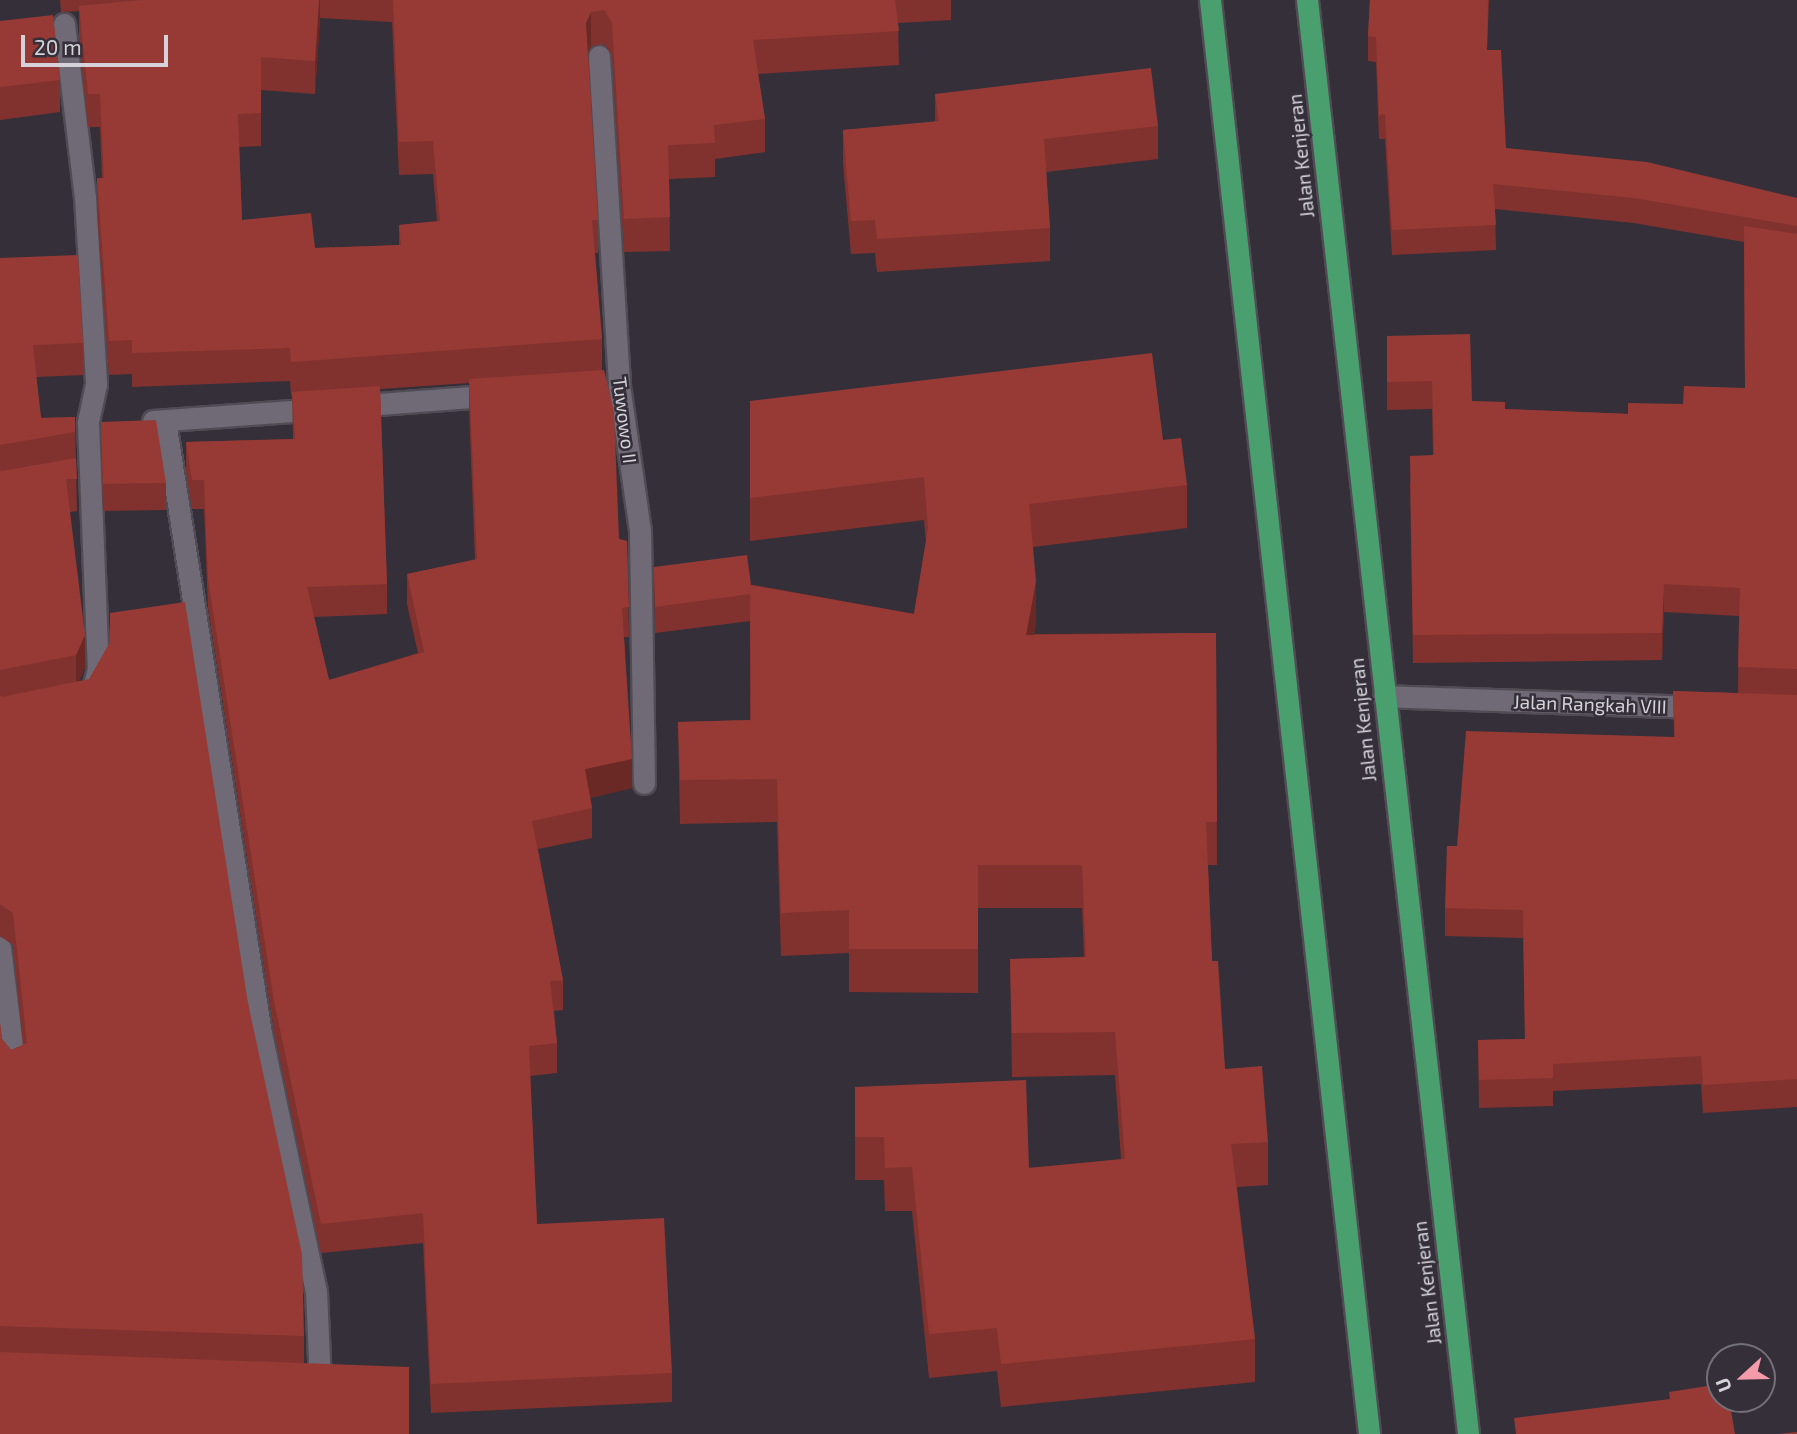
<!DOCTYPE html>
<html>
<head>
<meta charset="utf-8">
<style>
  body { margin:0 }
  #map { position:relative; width:1797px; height:1434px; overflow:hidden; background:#342f39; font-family:"Exo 2",sans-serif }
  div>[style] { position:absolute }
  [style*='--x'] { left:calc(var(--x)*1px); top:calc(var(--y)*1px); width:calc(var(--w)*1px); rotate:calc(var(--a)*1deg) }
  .roads { filter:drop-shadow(2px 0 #504b54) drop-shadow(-2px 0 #504b54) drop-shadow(0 2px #504b54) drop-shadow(0 -2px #504b54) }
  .street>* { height:21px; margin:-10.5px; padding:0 10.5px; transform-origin:10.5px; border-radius:10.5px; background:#706a76 }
  .highway>* { height:21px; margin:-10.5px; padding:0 10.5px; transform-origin:10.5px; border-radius:10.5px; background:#499f6d }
  .wall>* { inset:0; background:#82322e }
  .shaded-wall>* { inset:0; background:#6a2925 }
  .building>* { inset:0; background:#973a35 }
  span { translate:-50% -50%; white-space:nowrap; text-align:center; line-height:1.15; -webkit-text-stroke:5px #342f39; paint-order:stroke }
  .street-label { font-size:19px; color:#d5d2d9 }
  .north { position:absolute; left:1706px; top:1343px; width:70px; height:70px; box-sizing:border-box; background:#342f39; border:2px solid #747079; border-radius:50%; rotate:248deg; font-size:19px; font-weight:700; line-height:28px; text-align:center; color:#d5d2d9 }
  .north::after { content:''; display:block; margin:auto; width:24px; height:32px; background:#f39aab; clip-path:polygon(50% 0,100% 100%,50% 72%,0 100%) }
  .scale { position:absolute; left:21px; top:35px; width:147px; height:32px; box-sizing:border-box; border:4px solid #d5d2d9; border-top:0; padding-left:9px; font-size:21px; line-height:24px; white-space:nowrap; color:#d5d2d9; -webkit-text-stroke:5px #342f39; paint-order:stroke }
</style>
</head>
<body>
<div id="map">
  <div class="roads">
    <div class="street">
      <div style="--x:64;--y:24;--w:174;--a:83.1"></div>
      <div style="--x:85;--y:197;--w:187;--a:86.6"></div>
      <div style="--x:96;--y:384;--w:40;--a:102"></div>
      <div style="--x:88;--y:423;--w:246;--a:87.7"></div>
      <div style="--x:98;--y:669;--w:24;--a:105"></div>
      <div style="--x:599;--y:56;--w:330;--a:86.5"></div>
      <div style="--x:619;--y:385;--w:148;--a:81.8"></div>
      <div style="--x:640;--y:531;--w:252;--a:89.1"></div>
      <div style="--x:352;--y:406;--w:146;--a:-4.3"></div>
      <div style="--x:153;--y:421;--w:167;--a:-4.1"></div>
      <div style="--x:165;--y:421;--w:619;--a:81.09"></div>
      <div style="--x:261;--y:1033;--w:264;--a:78"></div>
      <div style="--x:316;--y:1291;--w:91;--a:87.5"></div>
      <div style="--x:320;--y:1382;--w:10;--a:180"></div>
      <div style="--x:1384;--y:696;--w:316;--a:2"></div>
      <div style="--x:0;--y:947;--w:124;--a:83"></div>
    </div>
    <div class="highway">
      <div style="--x:1210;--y:0;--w:1443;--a:83.67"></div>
      <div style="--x:1307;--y:0;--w:1443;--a:83.59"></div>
    </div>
  </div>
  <div class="wall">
    <div style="clip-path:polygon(evenodd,60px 0,951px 0,951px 20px,898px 23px,899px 65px,758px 74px,765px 119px,765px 152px,715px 159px,715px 177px,669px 179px,670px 251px,624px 252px,612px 55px,604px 44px,591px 46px,588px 53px,598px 220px,598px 253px,595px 253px,602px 339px,602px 370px,619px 539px,627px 541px,629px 637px,624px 637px,632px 788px,590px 798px,592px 808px,592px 838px,538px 849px,563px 980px,563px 1010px,554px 1011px,557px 1043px,557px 1073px,530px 1076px,537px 1224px,672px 1373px,672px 1402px,431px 1413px,423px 1243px,321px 1253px,274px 1031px,208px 608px,204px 509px,192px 509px,186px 471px,186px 442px,293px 439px,292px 395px,291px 395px,290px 381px,132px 387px,132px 374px,109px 375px,97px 212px,97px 178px,102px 178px,100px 127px,88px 127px,79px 39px,79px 11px,61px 12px,60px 0,320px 18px,392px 22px,399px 175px,433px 174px,437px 221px,399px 225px,399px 245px,315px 248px,242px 220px,239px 147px,261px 146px,261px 90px,315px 94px,320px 18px,60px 0,469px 383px,469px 409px,475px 560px,407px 574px,407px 604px,418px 653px,329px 680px,314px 617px,387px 614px,387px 584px,380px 389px,469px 383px)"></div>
    <div style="clip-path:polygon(1370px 0,1489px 0,1487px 50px,1506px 148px,1797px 198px,1797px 1107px,1703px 1113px,1701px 1084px,1553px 1091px,1553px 1106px,1479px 1108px,1478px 1040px,1525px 1039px,1523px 938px,1445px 936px,1445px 908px,1457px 846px,1674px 737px,1673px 691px,1738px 693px,1739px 616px,1664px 612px,1662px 660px,1413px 663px,1410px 483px,1433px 455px,1432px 409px,1387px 410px,1387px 336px,1472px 401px,1505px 409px,1628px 414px,1683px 404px,1745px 388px,1744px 242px,1634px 223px,1495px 209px,1496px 250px,1392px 255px,1385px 139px,1379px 139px,1376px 62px,1368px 61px,1368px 36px)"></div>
    <div style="clip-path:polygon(0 21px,60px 80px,60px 112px,0 120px)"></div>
    <div style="clip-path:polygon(935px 94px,1158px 126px,1158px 159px,1046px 172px,1050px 228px,1050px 261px,877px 272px,875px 253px,851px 254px,843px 163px,843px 130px,935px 122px)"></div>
    <div style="clip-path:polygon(0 258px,83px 343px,83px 375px,36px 377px,41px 418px,75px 417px,77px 511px,70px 512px,85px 667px,79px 681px,248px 1003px,304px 1336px,304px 1363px,0 1434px,0 1023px,2px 1039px,11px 1050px,23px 1045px,13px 945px,0 936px)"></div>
    <div style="clip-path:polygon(750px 401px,1163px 440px,1187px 485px,1187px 528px,1033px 547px,1036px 624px,1034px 634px,1216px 633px,1217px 865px,1208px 865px,1212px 961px,1225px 1069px,1268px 1142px,1268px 1185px,1237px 1187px,1255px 1339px,1255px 1382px,1001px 1407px,997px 1371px,929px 1378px,912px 1211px,885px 1211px,884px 1180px,855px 1180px,855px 1087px,1029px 1168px,1121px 1159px,1115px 1075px,1012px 1077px,1010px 959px,1084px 957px,1082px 908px,978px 908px,978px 993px,849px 992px,849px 953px,781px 956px,777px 822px,680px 824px,678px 722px,750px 720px,750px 621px,655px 633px,654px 567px,914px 614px,926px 542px,924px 520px,750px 541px)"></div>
    <div style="clip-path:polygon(101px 422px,166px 483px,166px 510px,103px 511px)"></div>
  </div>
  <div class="shaded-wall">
    <div style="clip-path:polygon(319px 0,320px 0,320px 18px,315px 94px,315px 61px)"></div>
    <div style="clip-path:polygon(591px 12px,591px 46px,586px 57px,586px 23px)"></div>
    <div style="clip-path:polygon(1036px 581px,1036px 624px,1026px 678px,1026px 635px)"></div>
    <div style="clip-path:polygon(1664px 584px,1664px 612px,1662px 660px,1662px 633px)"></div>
    <div style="clip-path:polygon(85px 635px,85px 667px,76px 688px,76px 655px)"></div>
    <div style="clip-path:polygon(632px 759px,632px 788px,585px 799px,585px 769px)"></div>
  </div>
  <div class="building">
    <div style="clip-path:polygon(141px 0,319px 0,315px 61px,261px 57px,261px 113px,238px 114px,242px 220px,311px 213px,315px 248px,401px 245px,399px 225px,440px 221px,433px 141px,399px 142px,393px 0,895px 0,899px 31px,753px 40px,765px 119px,714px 125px,715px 143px,668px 145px,670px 217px,624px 219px,612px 22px,604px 10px,591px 12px,586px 23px,598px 220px,592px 220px,602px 339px,291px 362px,290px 348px,132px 353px,132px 340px,109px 341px,97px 178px,104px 178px,100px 94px,88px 94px,79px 6px)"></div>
    <div style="clip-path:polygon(1370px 0,1488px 0,1487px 50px,1501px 50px,1506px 148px,1647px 162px,1797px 198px,1797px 226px,1634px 198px,1493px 184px,1496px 225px,1392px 230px,1385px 114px,1379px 115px,1376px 37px,1368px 36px)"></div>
    <div style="clip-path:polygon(53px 15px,60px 80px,0 87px,0 21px)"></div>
    <div style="clip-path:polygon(1151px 68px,1158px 126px,1044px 139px,1050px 228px,877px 239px,875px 220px,851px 221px,843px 130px,939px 121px,935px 94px)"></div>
    <div style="clip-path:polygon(1744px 226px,1797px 234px,1797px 669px,1738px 667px,1740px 588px,1664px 584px,1662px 633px,1413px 635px,1410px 456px,1434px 455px,1432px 381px,1387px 382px,1387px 336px,1470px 334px,1472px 401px,1505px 402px,1505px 409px,1628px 414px,1628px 403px,1683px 404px,1684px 386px,1745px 388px)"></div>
    <div style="clip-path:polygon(78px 255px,83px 343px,33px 345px,41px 418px,75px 417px,75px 432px,0 445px,0 258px)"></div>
    <div style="clip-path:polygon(1152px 353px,1163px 440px,1181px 438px,1187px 485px,1029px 504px,1036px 581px,1026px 635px,1216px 633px,1217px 822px,1206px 822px,1212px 961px,1218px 961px,1225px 1069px,1262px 1066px,1268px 1142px,1231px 1144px,1255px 1339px,1001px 1364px,997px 1328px,929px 1334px,912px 1167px,885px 1168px,884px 1137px,855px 1137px,855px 1087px,1026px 1080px,1029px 1168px,1125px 1159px,1115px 1032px,1012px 1033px,1010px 959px,1086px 957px,1082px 865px,978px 865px,978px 949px,849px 949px,849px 910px,781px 913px,777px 779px,680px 780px,678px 722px,751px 720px,750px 585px,914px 614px,928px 528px,924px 477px,750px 498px,750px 401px)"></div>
    <div style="clip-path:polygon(604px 370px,614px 411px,619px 539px,627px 541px,629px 607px,622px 608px,632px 759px,585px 769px,592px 808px,532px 821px,563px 980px,550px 981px,557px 1043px,529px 1046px,537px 1224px,664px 1218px,672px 1373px,431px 1384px,423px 1213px,321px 1224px,274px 1001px,208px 579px,204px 480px,192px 480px,186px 442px,295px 439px,292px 392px,380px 386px,387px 584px,307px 587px,329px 680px,424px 652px,407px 574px,477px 559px,469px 379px)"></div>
    <div style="clip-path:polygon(156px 420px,166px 483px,103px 484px,101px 422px)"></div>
    <div style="clip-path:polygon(76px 458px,77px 479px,66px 479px,85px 635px,76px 655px,0 670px,0 470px,2px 471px)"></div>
    <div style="clip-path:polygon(747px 555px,751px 585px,750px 585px,750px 594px,655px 607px,654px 567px)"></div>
    <div style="clip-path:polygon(185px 602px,248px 1003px,302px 1254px,304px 1336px,0 1326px,0 1023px,2px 1039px,11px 1050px,27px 1043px,13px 913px,0 904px,0 695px,2px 697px,89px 679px,110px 642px,110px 613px)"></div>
    <div style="clip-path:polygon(1673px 691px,1797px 695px,1797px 1079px,1703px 1085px,1701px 1056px,1553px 1064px,1553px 1078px,1479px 1080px,1478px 1040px,1525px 1039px,1523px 910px,1445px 908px,1447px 846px,1457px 846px,1466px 731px,1675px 737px)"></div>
    <div style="clip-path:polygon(0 1352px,409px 1367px,409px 1434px,0 1434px)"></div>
    <div style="clip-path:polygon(1720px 1384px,1720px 1399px,1729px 1399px,1735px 1434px,1516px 1434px,1514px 1418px,1670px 1399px,1669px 1392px)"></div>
    <div style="clip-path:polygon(1797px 1432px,1797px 1434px,1778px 1434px)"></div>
  </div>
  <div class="street-label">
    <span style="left:1301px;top:156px;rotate:-96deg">Jalan Kenjeran</span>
    <span style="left:625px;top:420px;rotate:83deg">Tuwowo II</span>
    <span style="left:1590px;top:704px;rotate:2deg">Jalan Rangkah VIII</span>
    <span style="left:1363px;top:720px;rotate:-96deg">Jalan Kenjeran</span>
    <span style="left:1427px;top:1283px;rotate:-97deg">Jalan Kenjeran</span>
  </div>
  <div class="north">U</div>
  <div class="scale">20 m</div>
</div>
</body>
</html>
